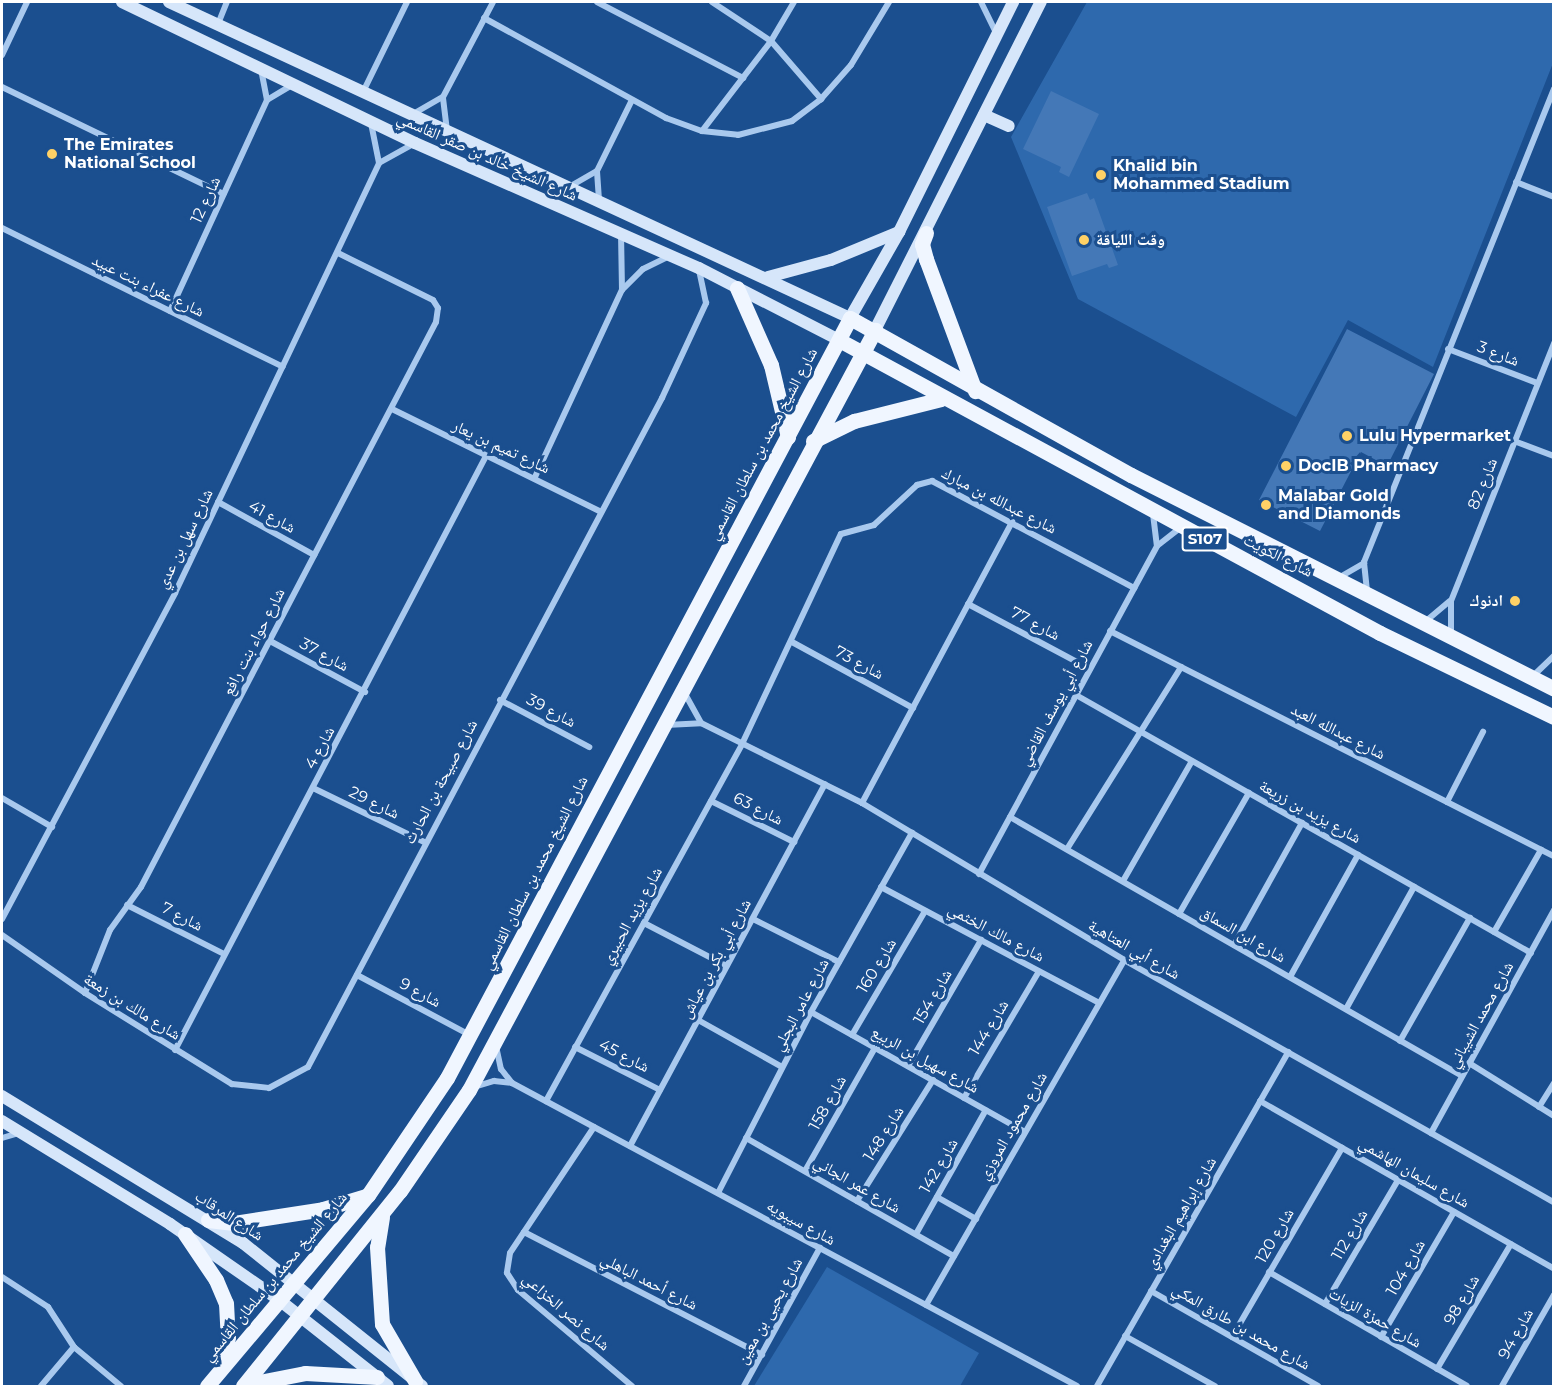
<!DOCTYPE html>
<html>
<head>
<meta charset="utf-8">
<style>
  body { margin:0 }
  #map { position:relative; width:1555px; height:1388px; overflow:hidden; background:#1b4f8f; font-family:Montserrat,"Noto Naskh Arabic",sans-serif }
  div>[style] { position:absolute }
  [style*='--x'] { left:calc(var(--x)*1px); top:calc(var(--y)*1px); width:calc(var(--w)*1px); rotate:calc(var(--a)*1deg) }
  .green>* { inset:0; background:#2e69ad }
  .building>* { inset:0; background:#4478b7 }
  .street>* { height:6px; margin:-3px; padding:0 3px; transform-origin:3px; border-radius:3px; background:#a9c9ee }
  .secondary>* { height:12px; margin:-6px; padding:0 6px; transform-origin:6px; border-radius:6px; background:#d6e6fa }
  .primary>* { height:15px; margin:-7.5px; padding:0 7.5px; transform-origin:7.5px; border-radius:7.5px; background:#f0f6ff }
  .dots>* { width:16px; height:16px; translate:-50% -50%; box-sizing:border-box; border:3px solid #1b4f8f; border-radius:50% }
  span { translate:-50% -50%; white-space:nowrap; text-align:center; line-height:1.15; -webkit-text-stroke:6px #1b4f8f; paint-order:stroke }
  .shield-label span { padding:2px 4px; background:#1b4f8f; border:2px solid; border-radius:4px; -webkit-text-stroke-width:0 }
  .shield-label { font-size:15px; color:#fff; font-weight:700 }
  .poi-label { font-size:16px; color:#fff; font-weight:700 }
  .left { translate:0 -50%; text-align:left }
  .right { translate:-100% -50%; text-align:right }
  .street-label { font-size:16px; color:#fff }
  .frame { position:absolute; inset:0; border:3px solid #fff; pointer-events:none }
</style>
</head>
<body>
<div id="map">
  <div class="green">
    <div style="clip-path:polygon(1087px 2px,1553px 2px,1553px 63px,1433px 367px,1348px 320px,1296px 417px,1078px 299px,1011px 137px)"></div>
    <div style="clip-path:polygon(827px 1267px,979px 1353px,960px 1386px,754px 1386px)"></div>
  </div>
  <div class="building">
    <div style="clip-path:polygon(1051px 91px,1099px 114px,1069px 177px,1059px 172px,1061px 167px,1023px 149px)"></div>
    <div style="clip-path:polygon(1087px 193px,1090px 200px,1094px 198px,1118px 265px,1109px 268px,1107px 264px,1072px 276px,1047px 207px)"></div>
    <div style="clip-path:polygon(1347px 329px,1434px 374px,1387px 466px,1361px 452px,1320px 531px,1259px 500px)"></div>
  </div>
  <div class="street">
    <div style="--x:597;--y:2;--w:165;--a:27.5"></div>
    <div style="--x:712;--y:2;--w:71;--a:33.5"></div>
    <div style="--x:771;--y:41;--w:77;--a:49.2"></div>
    <div style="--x:981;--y:2;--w:34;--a:64"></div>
    <div style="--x:484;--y:18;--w:208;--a:28.8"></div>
    <div style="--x:666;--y:118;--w:38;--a:20"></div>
    <div style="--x:702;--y:131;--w:36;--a:6"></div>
    <div style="--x:738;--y:135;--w:56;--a:-14.5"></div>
    <div style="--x:792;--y:121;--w:36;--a:-37"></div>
    <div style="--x:821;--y:99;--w:45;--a:-48.6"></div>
    <div style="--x:851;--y:65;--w:74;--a:-58.9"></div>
    <div style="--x:218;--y:24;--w:24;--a:-68"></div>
    <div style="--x:2;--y:55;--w:59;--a:-64.7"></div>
    <div style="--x:2;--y:87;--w:246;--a:25.8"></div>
    <div style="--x:362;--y:94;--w:102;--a:-63.9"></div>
    <div style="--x:443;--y:98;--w:31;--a:83"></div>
    <div style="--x:267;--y:100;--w:29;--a:-31"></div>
    <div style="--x:413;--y:114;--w:34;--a:-30"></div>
    <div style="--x:443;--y:97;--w:107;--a:-62.2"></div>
    <div style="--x:702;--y:131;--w:113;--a:-52.5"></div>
    <div style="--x:771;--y:41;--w:45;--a:-59.5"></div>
    <div style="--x:379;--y:163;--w:41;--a:-29.1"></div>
    <div style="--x:1516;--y:182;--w:41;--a:21.5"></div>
    <div style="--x:569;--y:187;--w:32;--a:-30"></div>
    <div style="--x:599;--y:200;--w:29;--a:-94"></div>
    <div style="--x:597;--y:171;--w:79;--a:-63.8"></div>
    <div style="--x:2;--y:228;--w:313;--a:26.3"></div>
    <div style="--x:623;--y:289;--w:28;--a:-45"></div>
    <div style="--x:643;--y:269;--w:30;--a:-26"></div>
    <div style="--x:170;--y:311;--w:232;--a:-65.3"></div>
    <div style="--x:267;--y:100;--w:31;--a:-101"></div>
    <div style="--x:1448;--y:349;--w:95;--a:20.9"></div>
    <div style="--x:392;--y:409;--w:231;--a:26.2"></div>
    <div style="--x:1514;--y:441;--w:43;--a:20.6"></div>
    <div style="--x:535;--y:477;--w:206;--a:-65.1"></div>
    <div style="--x:622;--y:290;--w:56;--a:-91"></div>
    <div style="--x:218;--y:502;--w:110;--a:28.9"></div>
    <div style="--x:1153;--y:514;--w:31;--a:83"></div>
    <div style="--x:1340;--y:577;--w:28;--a:-30"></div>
    <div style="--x:1367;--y:591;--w:29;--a:-96"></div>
    <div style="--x:1364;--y:562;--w:510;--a:-68.12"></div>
    <div style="--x:968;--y:604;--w:138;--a:28"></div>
    <div style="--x:1426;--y:621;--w:31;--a:-40"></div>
    <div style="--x:1110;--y:631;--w:498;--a:26.9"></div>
    <div style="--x:1451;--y:634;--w:33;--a:-90"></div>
    <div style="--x:1451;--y:601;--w:278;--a:-68.2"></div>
    <div style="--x:270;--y:641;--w:108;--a:28.2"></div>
    <div style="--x:792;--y:642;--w:138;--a:28.6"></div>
    <div style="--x:1533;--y:676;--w:29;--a:-44"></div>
    <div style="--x:684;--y:692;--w:35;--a:61"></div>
    <div style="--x:1076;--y:695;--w:523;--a:29.55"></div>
    <div style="--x:500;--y:700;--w:101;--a:27.8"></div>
    <div style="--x:666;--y:725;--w:35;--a:-3"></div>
    <div style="--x:701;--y:723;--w:180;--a:26.4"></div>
    <div style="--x:862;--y:803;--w:305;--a:30.9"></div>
    <div style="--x:1124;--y:960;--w:493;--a:29.4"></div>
    <div style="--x:313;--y:788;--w:123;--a:25.9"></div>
    <div style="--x:2;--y:798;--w:58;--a:30.1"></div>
    <div style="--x:711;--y:801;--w:93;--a:26.3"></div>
    <div style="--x:1447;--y:802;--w:79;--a:-62.8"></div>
    <div style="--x:862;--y:803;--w:319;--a:-61.9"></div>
    <div style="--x:1010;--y:817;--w:521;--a:29.81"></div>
    <div style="--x:1067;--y:849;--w:215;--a:-57.9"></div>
    <div style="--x:979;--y:874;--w:373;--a:-61.5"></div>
    <div style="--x:1157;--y:546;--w:31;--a:-38"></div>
    <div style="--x:1123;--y:881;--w:138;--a:-60.1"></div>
    <div style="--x:881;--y:887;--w:247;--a:28"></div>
    <div style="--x:127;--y:905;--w:109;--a:26.8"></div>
    <div style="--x:1179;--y:914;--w:140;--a:-60"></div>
    <div style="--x:2;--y:919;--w:369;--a:-62"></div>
    <div style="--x:175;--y:593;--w:476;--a:-64.6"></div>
    <div style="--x:379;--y:163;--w:41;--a:-101.3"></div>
    <div style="--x:753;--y:919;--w:96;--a:26.6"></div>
    <div style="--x:644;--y:923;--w:93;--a:27.4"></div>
    <div style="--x:1494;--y:932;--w:95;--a:-60.2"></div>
    <div style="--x:2;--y:935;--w:101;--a:34.9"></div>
    <div style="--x:85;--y:993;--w:173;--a:31.8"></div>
    <div style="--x:232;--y:1084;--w:37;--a:6"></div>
    <div style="--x:269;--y:1088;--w:44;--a:-28.3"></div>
    <div style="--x:308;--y:1067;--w:757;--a:-62.11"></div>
    <div style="--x:662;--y:398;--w:105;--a:-65.1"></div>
    <div style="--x:706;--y:303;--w:34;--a:-102"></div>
    <div style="--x:1234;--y:945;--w:140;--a:-60.9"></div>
    <div style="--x:357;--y:975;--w:128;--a:28"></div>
    <div style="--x:1290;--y:977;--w:140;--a:-60.9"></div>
    <div style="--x:85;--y:993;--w:68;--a:-68.4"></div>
    <div style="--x:110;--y:930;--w:53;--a:-54.2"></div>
    <div style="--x:141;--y:887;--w:637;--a:-62.43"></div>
    <div style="--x:436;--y:322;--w:14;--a:-82"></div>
    <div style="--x:438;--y:308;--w:9;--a:-122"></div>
    <div style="--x:433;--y:300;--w:106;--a:-153.7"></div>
    <div style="--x:1346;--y:1009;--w:140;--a:-60.9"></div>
    <div style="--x:811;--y:1012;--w:245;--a:29.3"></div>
    <div style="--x:698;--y:1020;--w:96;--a:29.2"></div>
    <div style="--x:852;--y:1035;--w:144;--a:-59.5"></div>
    <div style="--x:1400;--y:1041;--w:142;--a:-60.4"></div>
    <div style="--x:496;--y:1046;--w:24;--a:78"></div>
    <div style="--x:501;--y:1069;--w:18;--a:52"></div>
    <div style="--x:575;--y:1047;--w:95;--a:26.8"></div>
    <div style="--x:175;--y:1050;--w:668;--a:-62.36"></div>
    <div style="--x:1469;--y:1063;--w:100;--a:31.9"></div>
    <div style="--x:908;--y:1066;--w:146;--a:-59.9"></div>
    <div style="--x:474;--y:1087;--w:21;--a:-17"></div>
    <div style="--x:494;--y:1081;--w:18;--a:6"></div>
    <div style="--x:512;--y:1083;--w:641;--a:28.2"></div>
    <div style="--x:964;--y:1098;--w:147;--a:-59.4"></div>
    <div style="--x:546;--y:1101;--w:407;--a:-61.2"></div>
    <div style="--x:742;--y:744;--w:232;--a:-64.8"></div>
    <div style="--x:841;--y:534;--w:34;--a:-15"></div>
    <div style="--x:874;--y:525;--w:59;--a:-42.9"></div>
    <div style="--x:917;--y:485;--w:16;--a:-15"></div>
    <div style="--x:932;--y:481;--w:229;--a:27.9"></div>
    <div style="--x:1260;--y:1101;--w:339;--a:29.7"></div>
    <div style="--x:1539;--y:1107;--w:28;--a:-58"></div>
    <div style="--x:594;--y:1127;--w:151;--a:123.7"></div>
    <div style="--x:510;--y:1253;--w:20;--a:99"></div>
    <div style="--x:507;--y:1273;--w:20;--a:57"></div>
    <div style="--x:518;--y:1290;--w:149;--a:40.1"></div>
    <div style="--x:1431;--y:1133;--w:255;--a:-61.1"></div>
    <div style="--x:2;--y:1138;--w:17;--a:-17"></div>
    <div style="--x:746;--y:1138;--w:239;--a:29.6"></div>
    <div style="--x:630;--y:1146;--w:411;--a:-61.7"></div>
    <div style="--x:805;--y:1171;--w:142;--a:-60.4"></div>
    <div style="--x:718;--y:1193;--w:203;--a:-62.8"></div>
    <div style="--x:811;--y:1012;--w:206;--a:-60.6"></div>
    <div style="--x:937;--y:1197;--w:45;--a:29.4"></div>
    <div style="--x:857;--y:1201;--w:143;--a:-57.9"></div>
    <div style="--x:524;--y:1232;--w:268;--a:27.3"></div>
    <div style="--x:916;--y:1234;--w:142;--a:-60.6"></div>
    <div style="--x:1269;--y:1272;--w:228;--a:29.9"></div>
    <div style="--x:2;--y:1277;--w:55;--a:33.1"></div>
    <div style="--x:48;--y:1307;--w:48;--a:57"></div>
    <div style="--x:74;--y:1347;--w:61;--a:39.7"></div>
    <div style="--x:1151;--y:1291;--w:192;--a:29.6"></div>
    <div style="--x:1325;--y:1304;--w:144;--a:-59.5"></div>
    <div style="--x:926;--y:1305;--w:398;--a:-60.1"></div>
    <div style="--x:1125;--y:1336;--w:103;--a:29.1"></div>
    <div style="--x:1232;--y:1337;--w:219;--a:-59.8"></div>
    <div style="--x:1381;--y:1337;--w:145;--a:-59.7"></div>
    <div style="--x:1437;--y:1369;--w:145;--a:-59.4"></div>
    <div style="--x:41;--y:1386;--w:51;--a:-49.8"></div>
    <div style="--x:744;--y:1386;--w:158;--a:-61.2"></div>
    <div style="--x:1097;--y:1386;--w:385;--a:-60.2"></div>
    <div style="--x:1502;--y:1386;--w:105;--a:-60.3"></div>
  </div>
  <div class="secondary">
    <div style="--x:122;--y:2;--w:325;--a:25.7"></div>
    <div style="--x:415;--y:143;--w:310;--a:23.8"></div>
    <div style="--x:699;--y:268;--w:157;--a:27.2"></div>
    <div style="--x:169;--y:2;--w:751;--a:24.89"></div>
    <div style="--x:850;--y:318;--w:99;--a:-60.3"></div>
    <div style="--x:899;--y:232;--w:257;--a:-63.6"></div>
    <div style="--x:984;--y:115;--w:27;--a:24"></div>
    <div style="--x:768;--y:277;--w:65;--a:-15.1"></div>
    <div style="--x:831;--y:260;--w:74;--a:-22.4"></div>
    <div style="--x:875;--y:330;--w:368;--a:-63.2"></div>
    <div style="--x:2;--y:1096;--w:282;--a:31.4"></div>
    <div style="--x:243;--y:1243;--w:229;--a:38.6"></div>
    <div style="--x:2;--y:1121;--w:197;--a:31.5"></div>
    <div style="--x:170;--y:1224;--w:131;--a:34.8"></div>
    <div style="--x:278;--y:1299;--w:140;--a:38.3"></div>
  </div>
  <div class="primary">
    <div style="--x:926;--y:233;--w:12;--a:110"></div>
    <div style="--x:922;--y:244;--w:16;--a:75"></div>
    <div style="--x:926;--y:259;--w:141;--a:69.6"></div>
    <div style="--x:737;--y:288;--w:84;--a:66.2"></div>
    <div style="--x:771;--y:365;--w:74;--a:76.7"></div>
    <div style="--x:839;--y:340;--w:615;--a:28.44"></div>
    <div style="--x:1380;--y:633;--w:193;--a:25.8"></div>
    <div style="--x:813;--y:441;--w:46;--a:-26"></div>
    <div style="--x:854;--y:421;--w:90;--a:-14.2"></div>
    <div style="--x:382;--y:1217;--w:30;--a:99"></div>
    <div style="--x:377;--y:1247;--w:77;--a:86.3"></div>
    <div style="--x:382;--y:1324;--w:66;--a:59.9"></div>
    <div style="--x:208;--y:1220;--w:26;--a:7"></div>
    <div style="--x:234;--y:1223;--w:90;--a:-8.9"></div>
    <div style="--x:323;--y:1209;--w:45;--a:-16.8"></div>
    <div style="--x:185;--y:1234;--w:55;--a:56"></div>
    <div style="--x:216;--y:1280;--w:25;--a:67"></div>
    <div style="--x:226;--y:1303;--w:34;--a:87"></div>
    <div style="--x:228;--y:1337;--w:26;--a:101"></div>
    <div style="--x:244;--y:1385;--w:62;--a:-11.1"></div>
    <div style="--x:305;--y:1373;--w:72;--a:3.2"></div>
    <div style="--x:207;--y:1386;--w:250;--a:-49.9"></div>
    <div style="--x:368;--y:1195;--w:141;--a:-56"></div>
    <div style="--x:447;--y:1078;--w:860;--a:-62.06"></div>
    <div style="--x:850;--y:318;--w:322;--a:29.2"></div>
    <div style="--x:1131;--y:475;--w:474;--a:26.8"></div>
    <div style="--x:243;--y:1386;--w:250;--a:-51.2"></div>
    <div style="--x:400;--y:1191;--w:122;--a:-55.7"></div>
    <div style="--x:469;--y:1090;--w:862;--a:-61.89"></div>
  </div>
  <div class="dots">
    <div style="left:52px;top:154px;background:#ffd166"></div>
    <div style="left:1101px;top:175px;background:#ffd166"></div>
    <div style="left:1084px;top:240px;background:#ffd166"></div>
    <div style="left:1347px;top:436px;background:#ffd166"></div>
    <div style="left:1286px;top:466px;background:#ffd166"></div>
    <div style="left:1266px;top:505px;background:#ffd166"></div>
    <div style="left:1515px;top:601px;background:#ffd166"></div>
  </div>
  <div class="shield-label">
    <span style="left:1205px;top:539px">S107</span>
  </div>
  <div class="poi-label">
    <span class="left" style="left:64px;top:154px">The Emirates<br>National School</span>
    <span class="left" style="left:1113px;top:175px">Khalid bin<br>Mohammed Stadium</span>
    <span class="left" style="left:1096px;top:240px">وقت اللياقة</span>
    <span class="left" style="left:1359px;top:436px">Lulu Hypermarket</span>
    <span class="left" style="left:1298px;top:466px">DocIB Pharmacy</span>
    <span class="left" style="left:1278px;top:505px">Malabar Gold<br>and Diamonds</span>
    <span class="right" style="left:1503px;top:601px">ادنوك</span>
  </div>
  <div class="street-label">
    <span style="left:487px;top:157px;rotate:24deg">شارع الشيخ خالد بن صقر القاسمي</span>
    <span style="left:206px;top:200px;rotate:-65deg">شارع 12</span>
    <span style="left:148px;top:286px;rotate:26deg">شارع عفراء بنت عبيد</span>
    <span style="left:1498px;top:354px;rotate:21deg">شارع 3</span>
    <span style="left:763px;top:444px;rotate:-62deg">شارع الشيخ محمد بن سلطان القاسمي</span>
    <span style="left:501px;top:447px;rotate:25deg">شارع تميم بن يعار</span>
    <span style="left:1483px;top:484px;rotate:-68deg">شارع 82</span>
    <span style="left:999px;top:501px;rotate:27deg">شارع عبدالله بن مبارك</span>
    <span style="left:272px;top:517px;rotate:29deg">شارع 41</span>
    <span style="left:185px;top:539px;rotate:-64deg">شارع سهل بن عدي</span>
    <span style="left:1278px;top:556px;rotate:27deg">شارع الكويت</span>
    <span style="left:1035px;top:624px;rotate:28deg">شارع 77</span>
    <span style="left:254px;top:642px;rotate:-63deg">شارع حواء بنت رافع</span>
    <span style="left:324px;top:655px;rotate:28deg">شارع 37</span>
    <span style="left:859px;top:663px;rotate:28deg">شارع 73</span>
    <span style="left:1056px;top:703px;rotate:-62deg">شارع أبي يوسف القاضي</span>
    <span style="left:551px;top:711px;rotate:28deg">شارع 39</span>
    <span style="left:1338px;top:732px;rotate:27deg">شارع عبدالله العبد</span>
    <span style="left:320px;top:748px;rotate:-62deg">شارع 4</span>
    <span style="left:441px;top:782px;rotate:-62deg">شارع صبيحة بن الحارث</span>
    <span style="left:374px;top:803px;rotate:26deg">شارع 29</span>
    <span style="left:758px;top:809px;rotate:27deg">شارع 63</span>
    <span style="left:1310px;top:812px;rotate:29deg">شارع يزيد بن زريعة</span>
    <span style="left:535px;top:873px;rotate:-63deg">شارع الشيخ محمد بن سلطان القاسمي</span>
    <span style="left:632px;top:916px;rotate:-61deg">شارع يزيد الحبيري</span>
    <span style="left:182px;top:917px;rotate:27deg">شارع 7</span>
    <span style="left:996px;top:933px;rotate:28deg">شارع مالك الخثمي</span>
    <span style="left:1243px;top:935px;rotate:30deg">شارع ابن السماق</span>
    <span style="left:1134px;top:950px;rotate:30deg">شارع أبي العتاهية</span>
    <span style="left:716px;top:959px;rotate:-62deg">شارع أبي بكر بن عياش</span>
    <span style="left:877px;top:966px;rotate:-59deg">شارع 160</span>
    <span style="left:420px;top:993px;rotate:28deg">شارع 9</span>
    <span style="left:933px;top:997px;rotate:-60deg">شارع 154</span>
    <span style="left:801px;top:1005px;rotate:-62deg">شارع عامر البجلي</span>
    <span style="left:132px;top:1007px;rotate:32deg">شارع مالك بن زمعة</span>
    <span style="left:1481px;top:1015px;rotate:-61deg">شارع محمد الشيباني</span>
    <span style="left:989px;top:1028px;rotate:-59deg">شارع 144</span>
    <span style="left:624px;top:1056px;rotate:27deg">شارع 45</span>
    <span style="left:925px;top:1060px;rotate:29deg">شارع سهيل بن الربيع</span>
    <span style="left:828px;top:1103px;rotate:-61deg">شارع 158</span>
    <span style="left:1013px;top:1126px;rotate:-60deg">شارع محمود المروزي</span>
    <span style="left:884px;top:1134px;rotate:-58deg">شارع 148</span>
    <span style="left:939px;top:1166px;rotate:-60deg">شارع 142</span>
    <span style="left:1414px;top:1173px;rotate:30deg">شارع سليمان الهاشمي</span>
    <span style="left:857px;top:1185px;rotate:30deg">شارع عمر الجاني</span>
    <span style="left:1181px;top:1213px;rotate:-60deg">شارع إبراهيم البغدادي</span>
    <span style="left:229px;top:1216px;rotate:33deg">شارع المرقاب</span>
    <span style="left:801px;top:1223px;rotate:29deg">شارع سيبويه</span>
    <span style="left:1350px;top:1235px;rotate:-60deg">شارع 112</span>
    <span style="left:1275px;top:1236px;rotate:-60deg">شارع 120</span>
    <span style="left:1406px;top:1268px;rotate:-60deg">شارع 104</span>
    <span style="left:275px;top:1277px;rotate:-50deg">شارع الشيخ محمد بن سلطان القاسمي</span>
    <span style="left:649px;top:1282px;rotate:27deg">شارع أحمد الباهلي</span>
    <span style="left:1462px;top:1300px;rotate:-60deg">شارع 98</span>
    <span style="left:770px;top:1311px;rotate:-61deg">شارع يحيى بن معين</span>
    <span style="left:566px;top:1312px;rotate:41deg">شارع نصر الخزاعي</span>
    <span style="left:1375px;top:1318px;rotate:30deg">شارع حمزة الزيات</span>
    <span style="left:1241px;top:1327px;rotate:30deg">شارع محمد بن طارق المكي</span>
    <span style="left:1516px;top:1334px;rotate:-61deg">شارع 94</span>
  </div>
  <div class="frame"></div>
</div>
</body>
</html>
